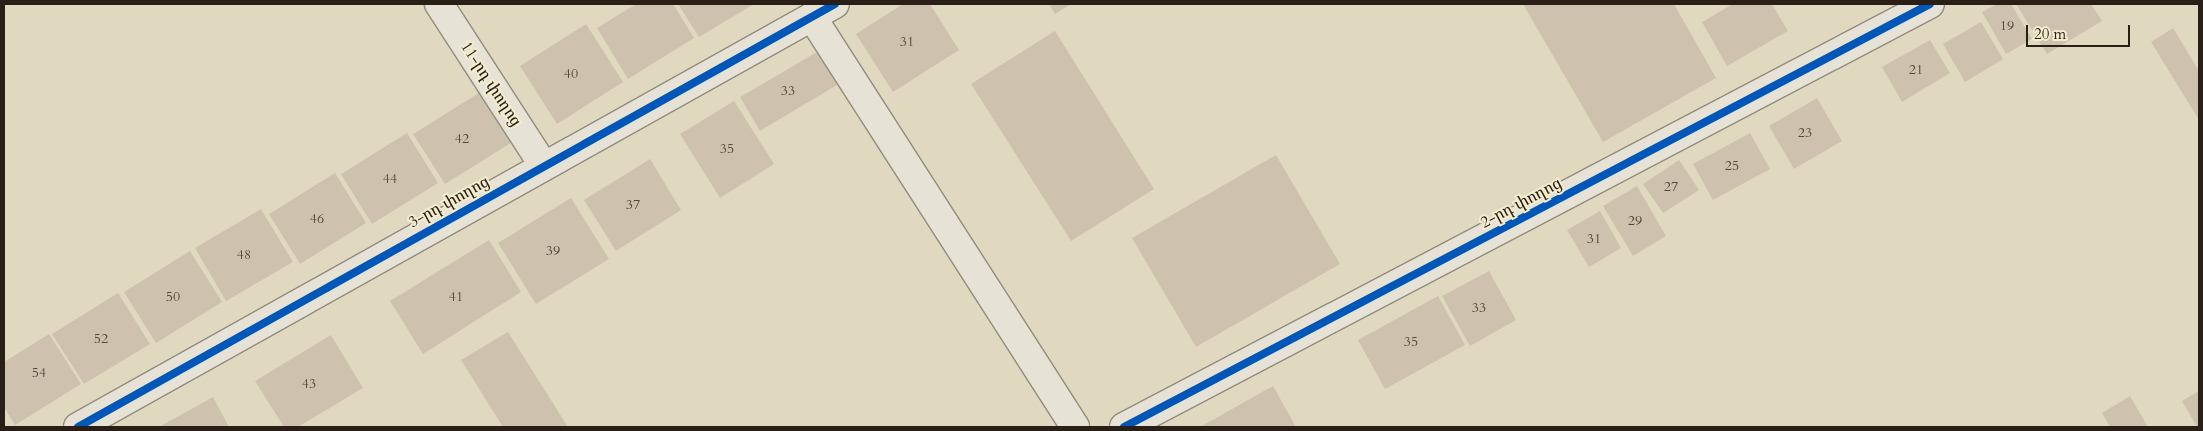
<!DOCTYPE html>
<html>
<head>
<meta charset="utf-8">
<style>
  body { margin:0 }
  #map { position:relative; width:2203px; height:431px; overflow:hidden; background:#e0d9c0; font-family:Cardo,"Noto Serif Armenian",serif }
  div>[style] { position:absolute }
  [style*='--x'] { left:calc(var(--x)*1px); top:calc(var(--y)*1px); width:calc(var(--w)*1px); rotate:calc(var(--a)*1deg) }
  .building>* { inset:0; background:#cec2ae }
  .roads { filter:drop-shadow(1px 0 #918c7d) drop-shadow(-1px 0 #918c7d) drop-shadow(0 1px #918c7d) drop-shadow(0 -1px #918c7d) }
  .minor>* { height:28px; margin:-14px; padding:0 14px; transform-origin:14px; border-radius:14px; background:#e6e3d6 }
  .cycleway>* { height:8px; margin:-4px; padding:0 4px; transform-origin:4px; border-radius:4px; background:#0057b8 }
  span { translate:-50% -50%; white-space:nowrap; text-align:center; line-height:1.15; -webkit-text-stroke:4px #f3ecce; paint-order:stroke }
  .number-label { font-size:14px; color:#52483d }
  .number-label span { -webkit-text-stroke-width:0 }
  .street-label { font-size:16px; color:#291f17 }
  .frame { position:absolute; inset:0; border:5px solid #291f17; pointer-events:none }
  .scale { position:absolute; left:2026px; top:25px; width:104px; height:22px; box-sizing:border-box; border:2px solid #291f17; border-top:0; padding-left:6px; font-size:15px; line-height:18px; white-space:nowrap; color:#291f17; -webkit-text-stroke:4px #f3ecce; paint-order:stroke }
</style>
</head>
<body>
<div id="map">
  <div class="building">
    <div style="clip-path:polygon(636px 4px,673px 4px,694px 38px,628px 79px,597px 28px)"></div>
    <div style="clip-path:polygon(678px 4px,754px 4px,699px 37px)"></div>
    <div style="clip-path:polygon(903px 4px,930px 4px,959px 50px,893px 92px,856px 34px)"></div>
    <div style="clip-path:polygon(1049px 4px,1071px 4px,1055px 14px)"></div>
    <div style="clip-path:polygon(1523px 4px,1674px 4px,1716px 78px,1603px 142px)"></div>
    <div style="clip-path:polygon(1733px 4px,1772px 4px,1788px 31px,1727px 66px,1702px 22px)"></div>
    <div style="clip-path:polygon(1997px 4px,2011px 4px,2032px 39px,2006px 54px,1982px 12px)"></div>
    <div style="clip-path:polygon(2016px 4px,2091px 4px,2102px 21px,2047px 54px)"></div>
    <div style="clip-path:polygon(1981px 22px,2003px 59px,1965px 82px,1943px 44px)"></div>
    <div style="clip-path:polygon(586px 24px,623px 82px,557px 124px,520px 66px)"></div>
    <div style="clip-path:polygon(2173px 28px,2199px 71px,2199px 120px,2151px 42px)"></div>
    <div style="clip-path:polygon(1055px 31px,1154px 189px,1071px 241px,971px 84px)"></div>
    <div style="clip-path:polygon(1930px 40px,1950px 73px,1902px 102px,1882px 67px)"></div>
    <div style="clip-path:polygon(817px 52px,837px 85px,760px 131px,740px 97px)"></div>
    <div style="clip-path:polygon(479px 93px,511px 143px,445px 184px,413px 134px)"></div>
    <div style="clip-path:polygon(1817px 98px,1842px 141px,1794px 169px,1769px 126px)"></div>
    <div style="clip-path:polygon(734px 101px,774px 164px,720px 198px,680px 134px)"></div>
    <div style="clip-path:polygon(407px 133px,438px 183px,372px 224px,341px 174px)"></div>
    <div style="clip-path:polygon(1750px 133px,1770px 169px,1713px 200px,1693px 164px)"></div>
    <div style="clip-path:polygon(1276px 155px,1340px 264px,1196px 347px,1132px 238px)"></div>
    <div style="clip-path:polygon(650px 159px,681px 210px,616px 251px,584px 200px)"></div>
    <div style="clip-path:polygon(1679px 160px,1699px 190px,1663px 213px,1643px 184px)"></div>
    <div style="clip-path:polygon(335px 173px,366px 223px,300px 264px,269px 214px)"></div>
    <div style="clip-path:polygon(1637px 186px,1666px 236px,1633px 256px,1603px 206px)"></div>
    <div style="clip-path:polygon(571px 198px,609px 259px,536px 304px,498px 243px)"></div>
    <div style="clip-path:polygon(261px 209px,293px 262px,226px 301px,195px 248px)"></div>
    <div style="clip-path:polygon(1600px 211px,1621px 248px,1589px 267px,1567px 230px)"></div>
    <div style="clip-path:polygon(489px 240px,521px 292px,423px 354px,390px 301px)"></div>
    <div style="clip-path:polygon(190px 251px,222px 302px,156px 343px,124px 292px)"></div>
    <div style="clip-path:polygon(1489px 271px,1516px 320px,1470px 346px,1442px 296px)"></div>
    <div style="clip-path:polygon(118px 293px,150px 344px,84px 384px,52px 334px)"></div>
    <div style="clip-path:polygon(1438px 296px,1465px 345px,1385px 389px,1358px 340px)"></div>
    <div style="clip-path:polygon(508px 332px,568px 427px,503px 427px,461px 360px)"></div>
    <div style="clip-path:polygon(49px 334px,81px 384px,15px 425px,4px 407px,4px 362px)"></div>
    <div style="clip-path:polygon(331px 335px,363px 388px,298px 427px,284px 427px,255px 381px)"></div>
    <div style="clip-path:polygon(1273px 386px,1296px 427px,1200px 427px)"></div>
    <div style="clip-path:polygon(2199px 391px,2199px 427px,2197px 427px,2182px 401px)"></div>
    <div style="clip-path:polygon(2130px 396px,2148px 427px,2110px 427px,2102px 413px)"></div>
    <div style="clip-path:polygon(213px 397px,229px 427px,159px 427px)"></div>
  </div>
  <div class="roads">
    <div class="minor">
      <div style="--x:439;--y:4;--w:192;--a:57.1"></div>
      <div style="--x:812;--y:17;--w:487;--a:57.3"></div>
      <div style="--x:78;--y:427;--w:867;--a:-29.2"></div>
      <div style="--x:1124;--y:427;--w:910;--a:-27.69"></div>
    </div>
  </div>
  <div class="cycleway">
    <div style="--x:78;--y:427;--w:867;--a:-29.2"></div>
    <div style="--x:1124;--y:427;--w:910;--a:-27.69"></div>
  </div>
  <div class="number-label">
    <span style="left:2007px;top:26px">19</span>
    <span style="left:907px;top:42px">31</span>
    <span style="left:1916px;top:70px">21</span>
    <span style="left:571px;top:74px">40</span>
    <span style="left:788px;top:91px">33</span>
    <span style="left:1805px;top:133px">23</span>
    <span style="left:462px;top:139px">42</span>
    <span style="left:727px;top:149px">35</span>
    <span style="left:1732px;top:166px">25</span>
    <span style="left:390px;top:179px">44</span>
    <span style="left:1671px;top:187px">27</span>
    <span style="left:633px;top:205px">37</span>
    <span style="left:317px;top:219px">46</span>
    <span style="left:1635px;top:221px">29</span>
    <span style="left:1594px;top:239px">31</span>
    <span style="left:553px;top:251px">39</span>
    <span style="left:244px;top:255px">48</span>
    <span style="left:173px;top:297px">50</span>
    <span style="left:456px;top:297px">41</span>
    <span style="left:1479px;top:308px">33</span>
    <span style="left:101px;top:339px">52</span>
    <span style="left:1411px;top:342px">35</span>
    <span style="left:39px;top:373px">54</span>
    <span style="left:309px;top:384px">43</span>
  </div>
  <div class="street-label">
    <span style="left:491px;top:84px;rotate:57deg">11-րդ փողոց</span>
    <span style="left:449px;top:202px;rotate:-29deg">3-րդ փողոց</span>
    <span style="left:1521px;top:203px;rotate:-28deg">2-րդ փողոց</span>
  </div>
  <div class="frame"></div>
  <div class="scale">20 m</div>
</div>
</body>
</html>
